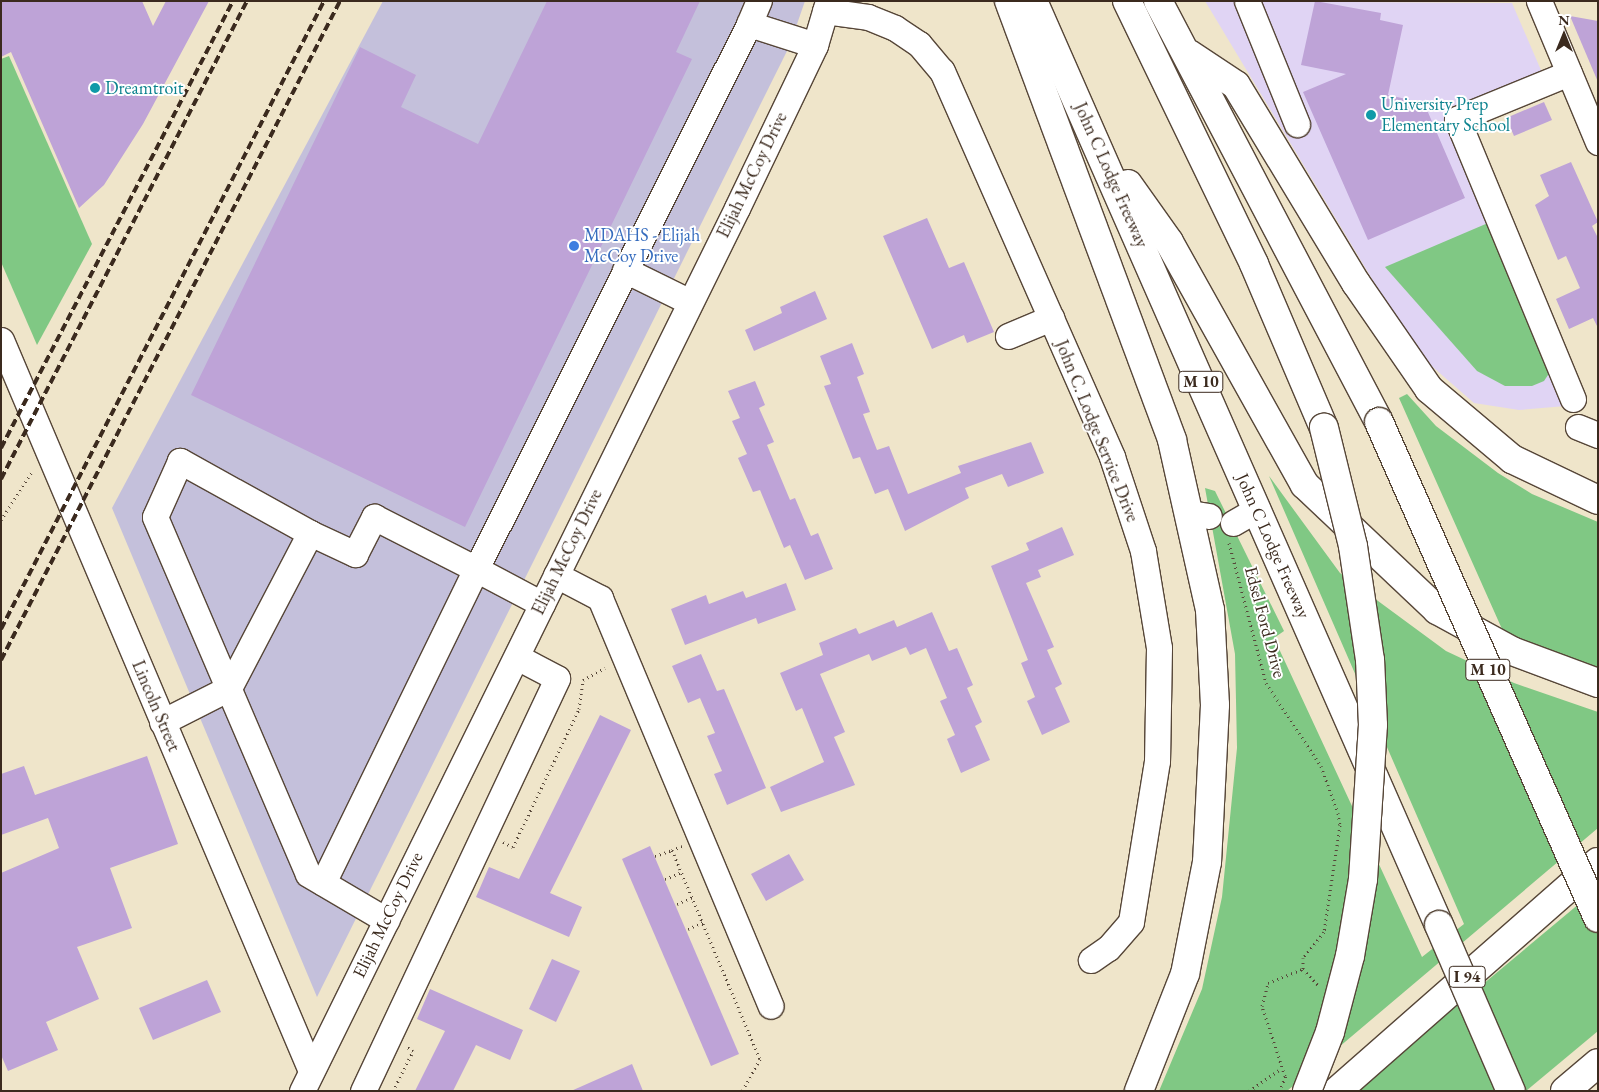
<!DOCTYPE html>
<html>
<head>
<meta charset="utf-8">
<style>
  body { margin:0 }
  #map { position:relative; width:1599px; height:1092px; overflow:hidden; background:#efe5ca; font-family:"EB Garamond",serif }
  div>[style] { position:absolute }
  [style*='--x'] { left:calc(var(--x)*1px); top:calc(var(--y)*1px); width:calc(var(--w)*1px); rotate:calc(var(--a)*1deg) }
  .built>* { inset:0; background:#e0d4f4 }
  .industrial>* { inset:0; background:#c4c0db }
  .green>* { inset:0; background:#80c884 }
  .building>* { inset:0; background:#bea3d7 }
  .path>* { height:3px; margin-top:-1.5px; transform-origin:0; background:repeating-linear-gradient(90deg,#564638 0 1px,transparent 0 5px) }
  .roads { filter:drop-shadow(1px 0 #564638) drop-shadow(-1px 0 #564638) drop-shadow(0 1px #564638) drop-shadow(0 -1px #564638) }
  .minor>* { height:25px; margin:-12.5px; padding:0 12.5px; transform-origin:12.5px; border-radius:12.5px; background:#fff }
  .highway>* { height:28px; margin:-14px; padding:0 14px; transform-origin:14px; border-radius:14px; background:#fff }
  .rail>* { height:4px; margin-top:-2px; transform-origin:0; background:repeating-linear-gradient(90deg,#3b2a1e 0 8px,transparent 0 12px) }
  .bridges { filter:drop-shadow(1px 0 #564638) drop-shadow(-1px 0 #564638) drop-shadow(0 1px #564638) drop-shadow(0 -1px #564638) }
  .highway-bridge>* { height:28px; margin:-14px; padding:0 14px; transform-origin:14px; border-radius:14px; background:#fff }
  .dots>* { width:14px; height:14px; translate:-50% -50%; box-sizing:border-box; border:2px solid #fff; border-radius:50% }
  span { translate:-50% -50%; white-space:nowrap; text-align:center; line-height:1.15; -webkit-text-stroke:4px #fff; paint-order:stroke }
  .shield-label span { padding:1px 4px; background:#fff; border:1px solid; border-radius:4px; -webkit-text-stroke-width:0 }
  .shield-label { font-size:16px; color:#3b2a1e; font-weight:700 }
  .culture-label { font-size:18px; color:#0d838f }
  .left { translate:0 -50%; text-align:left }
  .street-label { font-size:18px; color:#3b2a1e }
  .shop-label { font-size:18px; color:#366cbe }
  .frame { position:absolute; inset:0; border:2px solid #3b2a1e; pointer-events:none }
  .north { position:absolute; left:1539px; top:10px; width:50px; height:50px; -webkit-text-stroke:4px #fff; paint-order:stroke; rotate:0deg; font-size:14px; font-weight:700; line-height:20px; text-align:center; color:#3b2a1e }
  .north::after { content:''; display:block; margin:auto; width:18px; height:22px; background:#3b2a1e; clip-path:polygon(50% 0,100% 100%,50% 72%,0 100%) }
</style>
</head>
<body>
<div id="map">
  <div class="built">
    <div style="clip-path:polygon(1205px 1px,1512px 3px,1550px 91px,1450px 131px,1566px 406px,1519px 410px,1474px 403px,1427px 362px,1396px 319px)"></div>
  </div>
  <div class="industrial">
    <div style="clip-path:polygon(383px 1px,805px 1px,789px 47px,317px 997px,112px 508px)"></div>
  </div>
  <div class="green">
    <div style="clip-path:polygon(9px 56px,92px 244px,37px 345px,1px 262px,1px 59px)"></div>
    <div style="clip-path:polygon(1488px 223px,1552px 369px,1544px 381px,1532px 386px,1505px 386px,1477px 371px,1385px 267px)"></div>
    <div style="clip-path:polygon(1407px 394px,1436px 426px,1498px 473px,1532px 494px,1598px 522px,1598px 672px,1506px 638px,1399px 398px)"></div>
    <div style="clip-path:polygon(1269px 476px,1340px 573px,1446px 651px,1514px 683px,1598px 712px,1598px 828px,1287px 1091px,1159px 1091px,1202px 989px,1222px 897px,1237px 748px,1235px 654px,1205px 488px,1215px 491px,1284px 631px,1274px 638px,1422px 957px,1464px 924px)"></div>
    <div style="clip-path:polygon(1598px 888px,1598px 1031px,1526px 1091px,1355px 1091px)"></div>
  </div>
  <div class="building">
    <div style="clip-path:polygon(1px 1px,142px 1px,153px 26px,166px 1px,209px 1px,143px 124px,104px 185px,79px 208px,11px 52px,1px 57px)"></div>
    <div style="clip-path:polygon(547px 1px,700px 1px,676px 52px,692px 59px,465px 527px,191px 395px,360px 47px,416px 75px,401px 107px,478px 144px)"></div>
    <div style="clip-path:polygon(1315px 1px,1381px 13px,1380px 20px,1403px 25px,1388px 95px,1424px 103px,1465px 198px,1368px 240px,1303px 92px,1346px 74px,1301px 65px)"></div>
    <div style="clip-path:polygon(1570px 16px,1598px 21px,1598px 82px)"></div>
    <div style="clip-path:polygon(1544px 102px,1552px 120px,1514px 136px,1506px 118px)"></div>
    <div style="clip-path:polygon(1571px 162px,1598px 222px,1592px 226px,1598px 238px,1598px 328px,1593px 318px,1569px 329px,1556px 299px,1580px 288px,1566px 256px,1558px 260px,1535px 205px,1549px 196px,1540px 175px)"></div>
    <div style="clip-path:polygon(927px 218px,949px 268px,964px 262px,994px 332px,967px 343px,964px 335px,932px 349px,883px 236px)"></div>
    <div style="clip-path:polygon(815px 291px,827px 319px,754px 351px,745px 330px,782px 313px,780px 307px)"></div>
    <div style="clip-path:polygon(852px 343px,864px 374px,857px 377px,870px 412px,863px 414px,877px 450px,889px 446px,908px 494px,961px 473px,958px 466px,1031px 442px,1044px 473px,1008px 487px,1002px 474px,965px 488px,969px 498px,905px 531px,888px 489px,875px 494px,860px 457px,853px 459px,824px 386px,831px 384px,820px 356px)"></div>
    <div style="clip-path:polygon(755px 381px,765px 405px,759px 408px,774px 442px,767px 445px,790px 500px,795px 498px,811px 536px,818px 533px,833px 569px,805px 580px,790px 545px,784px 548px,760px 490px,753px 492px,738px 458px,747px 454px,732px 421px,740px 418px,728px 391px)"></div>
    <div style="clip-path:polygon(1062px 527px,1074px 555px,1038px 570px,1041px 577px,1026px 583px,1054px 647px,1047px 650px,1062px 684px,1055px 688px,1070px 722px,1042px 735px,1027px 701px,1035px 697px,1021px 663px,1028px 660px,991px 566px,1029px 550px,1026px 543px)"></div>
    <div style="clip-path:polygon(786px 583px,796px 610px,758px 624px,756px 618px,685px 645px,671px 609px,706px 595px,709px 604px,743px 591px,746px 598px)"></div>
    <div style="clip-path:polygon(932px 612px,949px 651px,957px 648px,973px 685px,967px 688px,982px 722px,975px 726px,990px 760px,961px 773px,947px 739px,955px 735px,940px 701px,947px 698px,926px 648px,910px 655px,906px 647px,872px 661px,869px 654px,820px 674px,845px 732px,834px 737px,855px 785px,781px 812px,770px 787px,824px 762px,802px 708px,796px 711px,780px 673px,823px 655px,819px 643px,856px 628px,859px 634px,894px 620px,897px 627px)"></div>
    <div style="clip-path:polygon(701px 654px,717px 691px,724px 689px,766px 788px,727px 805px,714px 774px,722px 771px,707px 736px,715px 733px,700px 698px,688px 703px,672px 666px)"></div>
    <div style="clip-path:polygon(600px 715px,631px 730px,550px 893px,582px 907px,569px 937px,476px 897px,489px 867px,519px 879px)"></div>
    <div style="clip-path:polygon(147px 756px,178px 844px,110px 868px,132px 928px,77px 947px,99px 999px,46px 1022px,58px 1050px,8px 1071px,1px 1055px,1px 873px,59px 848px,48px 818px,1px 835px,1px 774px,24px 766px,35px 795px)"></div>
    <div style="clip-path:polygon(650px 846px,739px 1054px,711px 1066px,622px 859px)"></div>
    <div style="clip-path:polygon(789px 854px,804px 880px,766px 901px,751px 874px)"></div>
    <div style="clip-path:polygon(552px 959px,580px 971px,556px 1022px,529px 1009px)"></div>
    <div style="clip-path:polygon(207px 980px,221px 1012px,153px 1040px,139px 1008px)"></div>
    <div style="clip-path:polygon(430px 989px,523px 1030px,510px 1060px,476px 1045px,453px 1091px,415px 1091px,445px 1031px,417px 1019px)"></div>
    <div style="clip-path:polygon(632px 1064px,643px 1091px,571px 1091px)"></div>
  </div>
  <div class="path">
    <div style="--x:1;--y:520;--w:59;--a:-57.4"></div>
    <div style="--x:1229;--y:543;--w:145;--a:75.2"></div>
    <div style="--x:1266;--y:683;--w:100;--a:56.5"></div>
    <div style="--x:1321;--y:766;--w:50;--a:70.1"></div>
    <div style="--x:1338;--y:813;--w:12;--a:81"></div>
    <div style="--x:1340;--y:825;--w:108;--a:98.5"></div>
    <div style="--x:1324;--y:932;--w:33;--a:129"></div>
    <div style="--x:1303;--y:958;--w:11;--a:90"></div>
    <div style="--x:1303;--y:969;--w:22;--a:47"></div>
    <div style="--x:503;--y:842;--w:11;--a:27"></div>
    <div style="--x:513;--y:847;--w:153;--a:-64.4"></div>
    <div style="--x:579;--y:709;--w:29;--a:-82"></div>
    <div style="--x:583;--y:680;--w:25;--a:-29"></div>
    <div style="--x:682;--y:846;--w:11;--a:158"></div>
    <div style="--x:672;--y:850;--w:227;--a:67.2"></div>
    <div style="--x:760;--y:1059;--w:37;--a:119"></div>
    <div style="--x:655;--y:856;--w:18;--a:-19"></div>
    <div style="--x:665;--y:879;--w:18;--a:-22"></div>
    <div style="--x:677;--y:904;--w:17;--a:-24"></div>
    <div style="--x:688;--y:929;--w:17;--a:-25"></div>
    <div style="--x:1285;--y:1076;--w:74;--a:-108.2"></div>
    <div style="--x:1262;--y:1006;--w:24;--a:-75"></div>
    <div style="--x:1268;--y:983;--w:38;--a:-22"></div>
    <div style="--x:393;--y:1091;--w:45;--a:-63.4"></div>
    <div style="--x:413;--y:1051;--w:7;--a:-146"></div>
    <div style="--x:1249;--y:1091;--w:38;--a:-35"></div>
    <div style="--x:1279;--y:1091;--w:19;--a:-65"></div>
  </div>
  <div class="roads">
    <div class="minor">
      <div style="--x:1247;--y:1;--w:133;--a:67.9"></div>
      <div style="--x:1539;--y:1;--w:153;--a:67.3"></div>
      <div style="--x:825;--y:11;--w:43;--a:7.9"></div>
      <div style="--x:868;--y:17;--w:29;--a:22"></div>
      <div style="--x:895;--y:28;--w:29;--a:34"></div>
      <div style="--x:919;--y:44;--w:35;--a:50"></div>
      <div style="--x:942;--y:71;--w:422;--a:66.2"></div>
      <div style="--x:1112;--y:457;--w:99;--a:71.7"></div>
      <div style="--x:1143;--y:551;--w:98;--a:80.6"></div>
      <div style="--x:1159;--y:648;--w:113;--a:91"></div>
      <div style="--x:1157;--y:761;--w:163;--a:99.2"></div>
      <div style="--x:1131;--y:922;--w:35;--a:131"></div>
      <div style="--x:1108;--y:948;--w:21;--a:145"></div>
      <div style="--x:749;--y:24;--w:25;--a:-67"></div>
      <div style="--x:1569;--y:73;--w:121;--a:157.7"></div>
      <div style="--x:1457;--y:119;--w:303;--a:67.5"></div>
      <div style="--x:625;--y:270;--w:72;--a:26.2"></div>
      <div style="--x:1008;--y:336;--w:47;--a:-22.7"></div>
      <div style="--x:1;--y:340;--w:794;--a:67.02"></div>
      <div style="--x:1578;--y:427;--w:22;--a:22"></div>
      <div style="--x:1190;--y:513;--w:19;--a:9"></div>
      <div style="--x:1233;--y:523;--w:28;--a:-30"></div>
      <div style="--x:310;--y:533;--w:149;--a:-151"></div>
      <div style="--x:180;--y:461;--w:61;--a:114.1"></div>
      <div style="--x:155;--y:517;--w:388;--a:66.8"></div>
      <div style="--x:308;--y:874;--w:91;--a:30.5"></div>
      <div style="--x:556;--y:575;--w:50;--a:27.6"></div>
      <div style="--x:600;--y:598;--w:442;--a:67.3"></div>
      <div style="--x:542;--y:604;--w:75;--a:-152.1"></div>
      <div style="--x:476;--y:569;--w:610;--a:-63.39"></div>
      <div style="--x:749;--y:24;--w:69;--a:17.7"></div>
      <div style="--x:162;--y:722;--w:75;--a:-26.9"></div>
      <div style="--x:229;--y:688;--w:175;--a:-62.4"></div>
      <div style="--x:310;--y:533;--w:50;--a:25"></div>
      <div style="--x:355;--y:554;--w:42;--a:-62.8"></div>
      <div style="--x:374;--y:517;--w:114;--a:27"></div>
      <div style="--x:476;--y:569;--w:349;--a:116"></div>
      <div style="--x:302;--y:1091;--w:984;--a:-63.77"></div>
      <div style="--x:737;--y:208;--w:181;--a:-64.4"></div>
      <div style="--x:815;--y:45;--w:46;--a:-73.5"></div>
      <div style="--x:363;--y:1091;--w:456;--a:-64.8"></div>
      <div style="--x:557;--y:678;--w:45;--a:-152.3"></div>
    </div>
    <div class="highway">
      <div style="--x:1009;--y:1;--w:468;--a:69.6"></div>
      <div style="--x:1172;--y:440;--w:174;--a:77.4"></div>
      <div style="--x:1210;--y:610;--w:95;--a:87"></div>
      <div style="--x:1215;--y:705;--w:157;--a:92.9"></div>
      <div style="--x:1207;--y:862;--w:114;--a:101.1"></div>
      <div style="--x:1185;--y:974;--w:126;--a:111.5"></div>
      <div style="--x:1033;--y:1;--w:1009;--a:66.28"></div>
      <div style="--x:1127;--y:1;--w:292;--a:64.2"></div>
      <div style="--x:1254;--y:264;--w:178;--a:66.9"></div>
      <div style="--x:1158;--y:1;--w:475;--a:62.3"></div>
      <div style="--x:1189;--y:54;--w:56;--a:33.4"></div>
      <div style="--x:1236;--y:85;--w:232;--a:58.8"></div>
      <div style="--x:1356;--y:283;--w:129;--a:55.4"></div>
      <div style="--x:1429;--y:389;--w:109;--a:40.1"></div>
      <div style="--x:1512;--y:459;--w:95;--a:25.5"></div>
      <div style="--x:1128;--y:184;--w:71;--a:54.7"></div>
      <div style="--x:1169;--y:242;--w:278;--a:60.8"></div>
      <div style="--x:1305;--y:485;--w:182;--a:43.4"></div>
      <div style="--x:1437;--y:610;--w:85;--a:28.7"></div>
      <div style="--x:1512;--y:651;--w:92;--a:20.4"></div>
      <div style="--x:1337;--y:1091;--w:347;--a:-41.3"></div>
      <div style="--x:1565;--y:1091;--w:43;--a:-40.3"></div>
    </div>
  </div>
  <div class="rail">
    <div style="--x:1;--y:448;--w:504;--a:-62.57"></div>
    <div style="--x:1;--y:479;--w:538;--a:-62.77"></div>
    <div style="--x:1;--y:629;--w:706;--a:-62.78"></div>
    <div style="--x:1;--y:660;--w:741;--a:-62.78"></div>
  </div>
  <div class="bridges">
    <div class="highway-bridge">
      <div style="--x:1379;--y:422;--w:542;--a:66.18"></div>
      <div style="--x:1439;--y:925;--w:181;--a:66.6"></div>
      <div style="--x:1307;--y:1091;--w:63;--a:-68.7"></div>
      <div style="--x:1330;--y:1032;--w:79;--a:-75.3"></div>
      <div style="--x:1350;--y:956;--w:78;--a:-80.4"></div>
      <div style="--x:1363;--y:879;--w:154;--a:-86.3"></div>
      <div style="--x:1373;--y:725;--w:65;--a:-92.6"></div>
      <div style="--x:1370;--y:660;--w:115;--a:-98.5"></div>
      <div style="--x:1353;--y:546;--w:122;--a:-103.8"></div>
    </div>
  </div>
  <div class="dots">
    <div style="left:95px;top:88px;background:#0f9aa8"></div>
    <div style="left:1371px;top:115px;background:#0f9aa8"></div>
    <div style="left:574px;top:246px;background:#3f7fe0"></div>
  </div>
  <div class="shield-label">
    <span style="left:1201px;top:382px">M 10</span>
    <span style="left:1488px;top:670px">M 10</span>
    <span style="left:1467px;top:977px">I 94</span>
  </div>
  <div class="culture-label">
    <span class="left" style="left:105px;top:88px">Dreamtroit</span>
    <span class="left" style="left:1381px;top:115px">University Prep<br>Elementary School</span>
  </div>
  <div class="street-label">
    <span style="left:752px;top:175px;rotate:-64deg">Elijah McCoy Drive</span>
    <span style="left:1111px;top:175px;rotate:66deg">John C Lodge Freeway</span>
    <span style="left:1097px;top:431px;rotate:68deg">John C. Lodge Service Drive</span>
    <span style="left:1273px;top:546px;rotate:66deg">John C Lodge Freeway</span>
    <span style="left:567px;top:552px;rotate:-64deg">Elijah McCoy Drive</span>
    <span style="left:1265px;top:622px;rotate:75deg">Edsel Ford Drive</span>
    <span style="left:156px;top:706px;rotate:67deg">Lincoln Street</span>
    <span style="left:388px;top:915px;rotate:-64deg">Elijah McCoy Drive</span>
  </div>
  <div class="shop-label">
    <span class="left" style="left:584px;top:246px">MDAHS - Elijah<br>McCoy Drive</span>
  </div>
  <div class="frame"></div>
  <div class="north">N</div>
</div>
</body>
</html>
